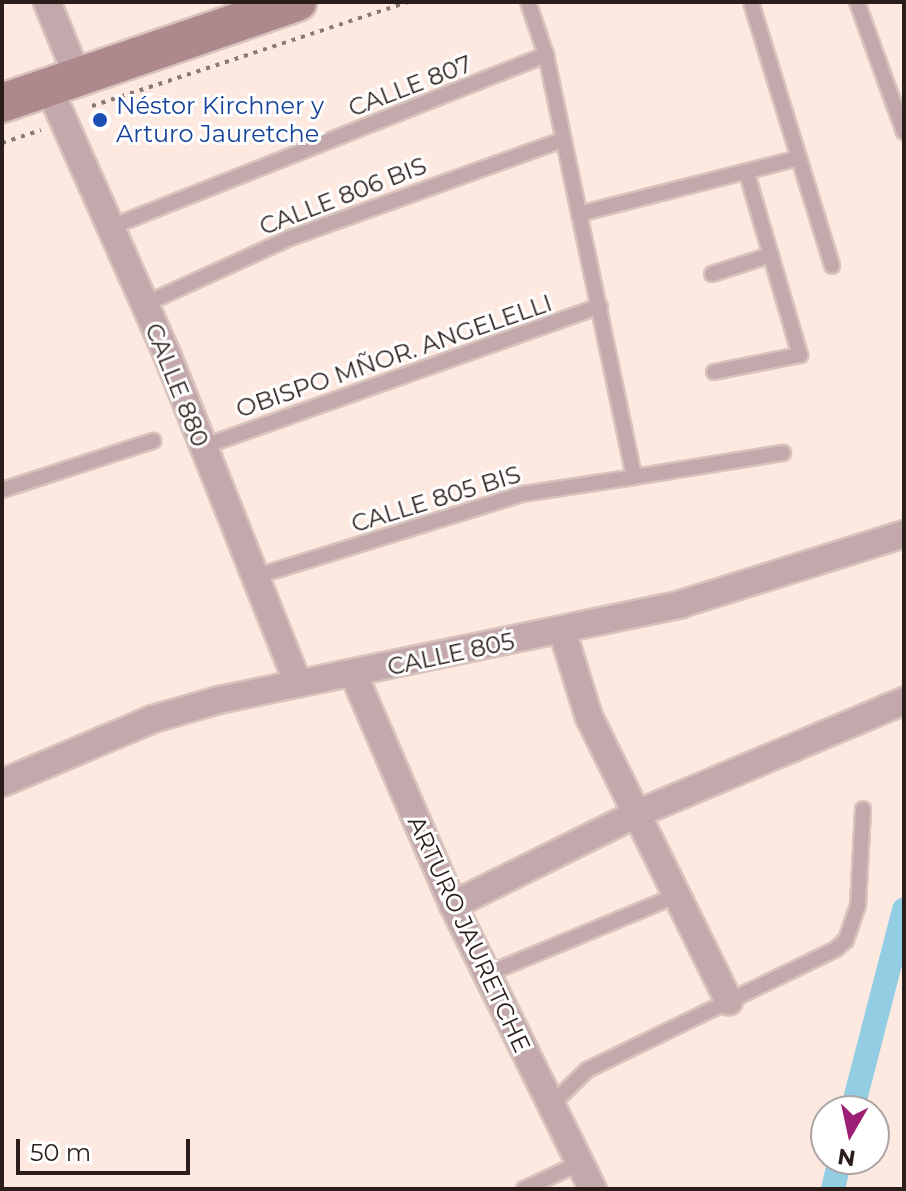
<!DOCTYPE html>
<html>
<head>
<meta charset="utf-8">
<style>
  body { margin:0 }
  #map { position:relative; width:906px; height:1191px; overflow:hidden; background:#fee9e1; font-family:Montserrat,sans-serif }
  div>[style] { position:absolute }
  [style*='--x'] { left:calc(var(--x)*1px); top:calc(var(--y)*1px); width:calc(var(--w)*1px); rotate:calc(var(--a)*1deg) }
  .canal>* { height:24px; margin:-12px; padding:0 12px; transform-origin:12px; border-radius:12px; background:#93cde3 }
  .path>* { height:4px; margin-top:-2px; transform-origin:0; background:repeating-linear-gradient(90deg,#8a7a74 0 4px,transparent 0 10px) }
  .roads { filter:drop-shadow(2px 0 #d8c4bd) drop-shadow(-2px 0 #d8c4bd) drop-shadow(0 2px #d8c4bd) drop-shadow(0 -2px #d8c4bd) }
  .service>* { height:14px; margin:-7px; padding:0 7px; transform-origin:7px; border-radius:7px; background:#c3a9ac }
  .minor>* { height:26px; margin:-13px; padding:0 13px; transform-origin:13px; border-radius:13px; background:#c3a9ac }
  .secondary>* { height:38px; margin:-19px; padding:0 19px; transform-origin:19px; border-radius:19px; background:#ad888c }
  .dots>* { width:22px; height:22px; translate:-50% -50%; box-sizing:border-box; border:4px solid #fff; border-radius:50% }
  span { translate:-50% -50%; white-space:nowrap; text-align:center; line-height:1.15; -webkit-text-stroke:6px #fff; paint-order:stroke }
  .street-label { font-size:24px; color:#2b1e1a }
  .transit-label { font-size:24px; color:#164399 }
  .left { translate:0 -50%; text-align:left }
  .frame { position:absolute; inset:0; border:4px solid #2b1e1a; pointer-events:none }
  .north { position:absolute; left:810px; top:1095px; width:80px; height:80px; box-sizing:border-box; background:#fff; border:2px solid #aaa5a3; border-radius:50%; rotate:189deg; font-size:22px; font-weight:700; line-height:32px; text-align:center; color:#2b1e1a }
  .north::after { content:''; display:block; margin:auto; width:28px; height:36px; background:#9c1f75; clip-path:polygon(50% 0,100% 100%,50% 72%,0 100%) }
  .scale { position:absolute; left:16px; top:1139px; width:174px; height:36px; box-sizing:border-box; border:4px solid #2b1e1a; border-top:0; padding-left:10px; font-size:24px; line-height:28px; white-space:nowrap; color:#2b1e1a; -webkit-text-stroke:6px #fff; paint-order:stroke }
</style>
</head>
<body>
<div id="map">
  <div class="canal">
    <div style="--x:852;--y:1111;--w:208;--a:-75.5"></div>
    <div style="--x:833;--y:1189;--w:31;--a:-77"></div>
  </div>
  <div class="path">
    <div style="--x:92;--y:106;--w:334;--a:-18.2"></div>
    <div style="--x:2;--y:143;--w:41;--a:-18.4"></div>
  </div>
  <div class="roads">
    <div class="service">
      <div style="--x:528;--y:2;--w:56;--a:71.2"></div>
      <div style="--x:546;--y:55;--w:431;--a:78.2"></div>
      <div style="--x:634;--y:477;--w:151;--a:-9.2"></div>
      <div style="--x:751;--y:2;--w:276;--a:72.9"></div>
      <div style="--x:857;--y:2;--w:138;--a:70.1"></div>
      <div style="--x:579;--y:214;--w:227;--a:-14.3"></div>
      <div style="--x:111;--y:227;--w:468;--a:-21.6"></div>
      <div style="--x:712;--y:274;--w:62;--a:-17.9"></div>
      <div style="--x:145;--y:304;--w:159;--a:-24.5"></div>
      <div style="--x:290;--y:238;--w:289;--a:-19.8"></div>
      <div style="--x:714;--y:372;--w:88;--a:-11.2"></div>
      <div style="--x:800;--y:355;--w:189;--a:-106.3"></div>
      <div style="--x:202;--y:447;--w:422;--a:-19.5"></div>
      <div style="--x:2;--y:490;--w:159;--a:-18"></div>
      <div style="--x:254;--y:577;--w:281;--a:-17.2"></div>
      <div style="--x:522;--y:494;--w:113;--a:-8.6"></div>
      <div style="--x:487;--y:974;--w:204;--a:-22.5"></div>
      <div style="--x:550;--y:1106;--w:52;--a:-44.2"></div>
      <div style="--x:587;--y:1070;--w:277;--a:-25.9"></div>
      <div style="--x:836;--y:949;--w:13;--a:-42"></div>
      <div style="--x:846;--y:940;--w:37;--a:-71"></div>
      <div style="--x:858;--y:905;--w:96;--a:-87"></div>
      <div style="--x:524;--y:1189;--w:62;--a:-24.9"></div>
    </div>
    <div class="minor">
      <div style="--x:47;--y:2;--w:82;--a:67.8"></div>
      <div style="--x:49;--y:88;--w:289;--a:66.1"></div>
      <div style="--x:166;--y:352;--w:357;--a:68.3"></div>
      <div style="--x:562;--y:630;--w:91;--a:72.8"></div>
      <div style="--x:589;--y:717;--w:317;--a:63.8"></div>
      <div style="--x:354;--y:675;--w:250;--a:66.7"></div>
      <div style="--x:453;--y:905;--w:317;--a:63.8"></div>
      <div style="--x:2;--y:783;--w:164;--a:-23"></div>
      <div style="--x:153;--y:719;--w:69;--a:-16.1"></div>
      <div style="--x:219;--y:700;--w:472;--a:-11.7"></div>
      <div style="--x:681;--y:604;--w:234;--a:-17.4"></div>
      <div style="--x:453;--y:905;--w:202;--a:-26.4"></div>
      <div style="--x:634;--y:815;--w:293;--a:-22.9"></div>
    </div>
    <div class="secondary">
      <div style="--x:2;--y:103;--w:312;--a:-18.9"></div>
    </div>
  </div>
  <div class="dots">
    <div style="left:100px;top:120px;background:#1a4fb4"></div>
  </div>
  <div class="street-label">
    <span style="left:410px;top:86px;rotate:-21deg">CALLE 807</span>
    <span style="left:343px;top:196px;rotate:-21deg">CALLE 806 BIS</span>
    <span style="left:394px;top:356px;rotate:-19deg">OBISPO MÑOR. ANGELELLI</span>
    <span style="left:177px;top:385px;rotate:68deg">CALLE 880</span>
    <span style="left:436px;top:499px;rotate:-17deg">CALLE 805 BIS</span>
    <span style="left:451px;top:654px;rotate:-12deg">CALLE 805</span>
    <span style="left:469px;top:934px;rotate:65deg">ARTURO JAURETCHE</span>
  </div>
  <div class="transit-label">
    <span class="left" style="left:116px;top:120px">Néstor Kirchner y<br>Arturo Jauretche</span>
  </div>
  <div class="frame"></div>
  <div class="north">N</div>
  <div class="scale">50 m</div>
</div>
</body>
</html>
